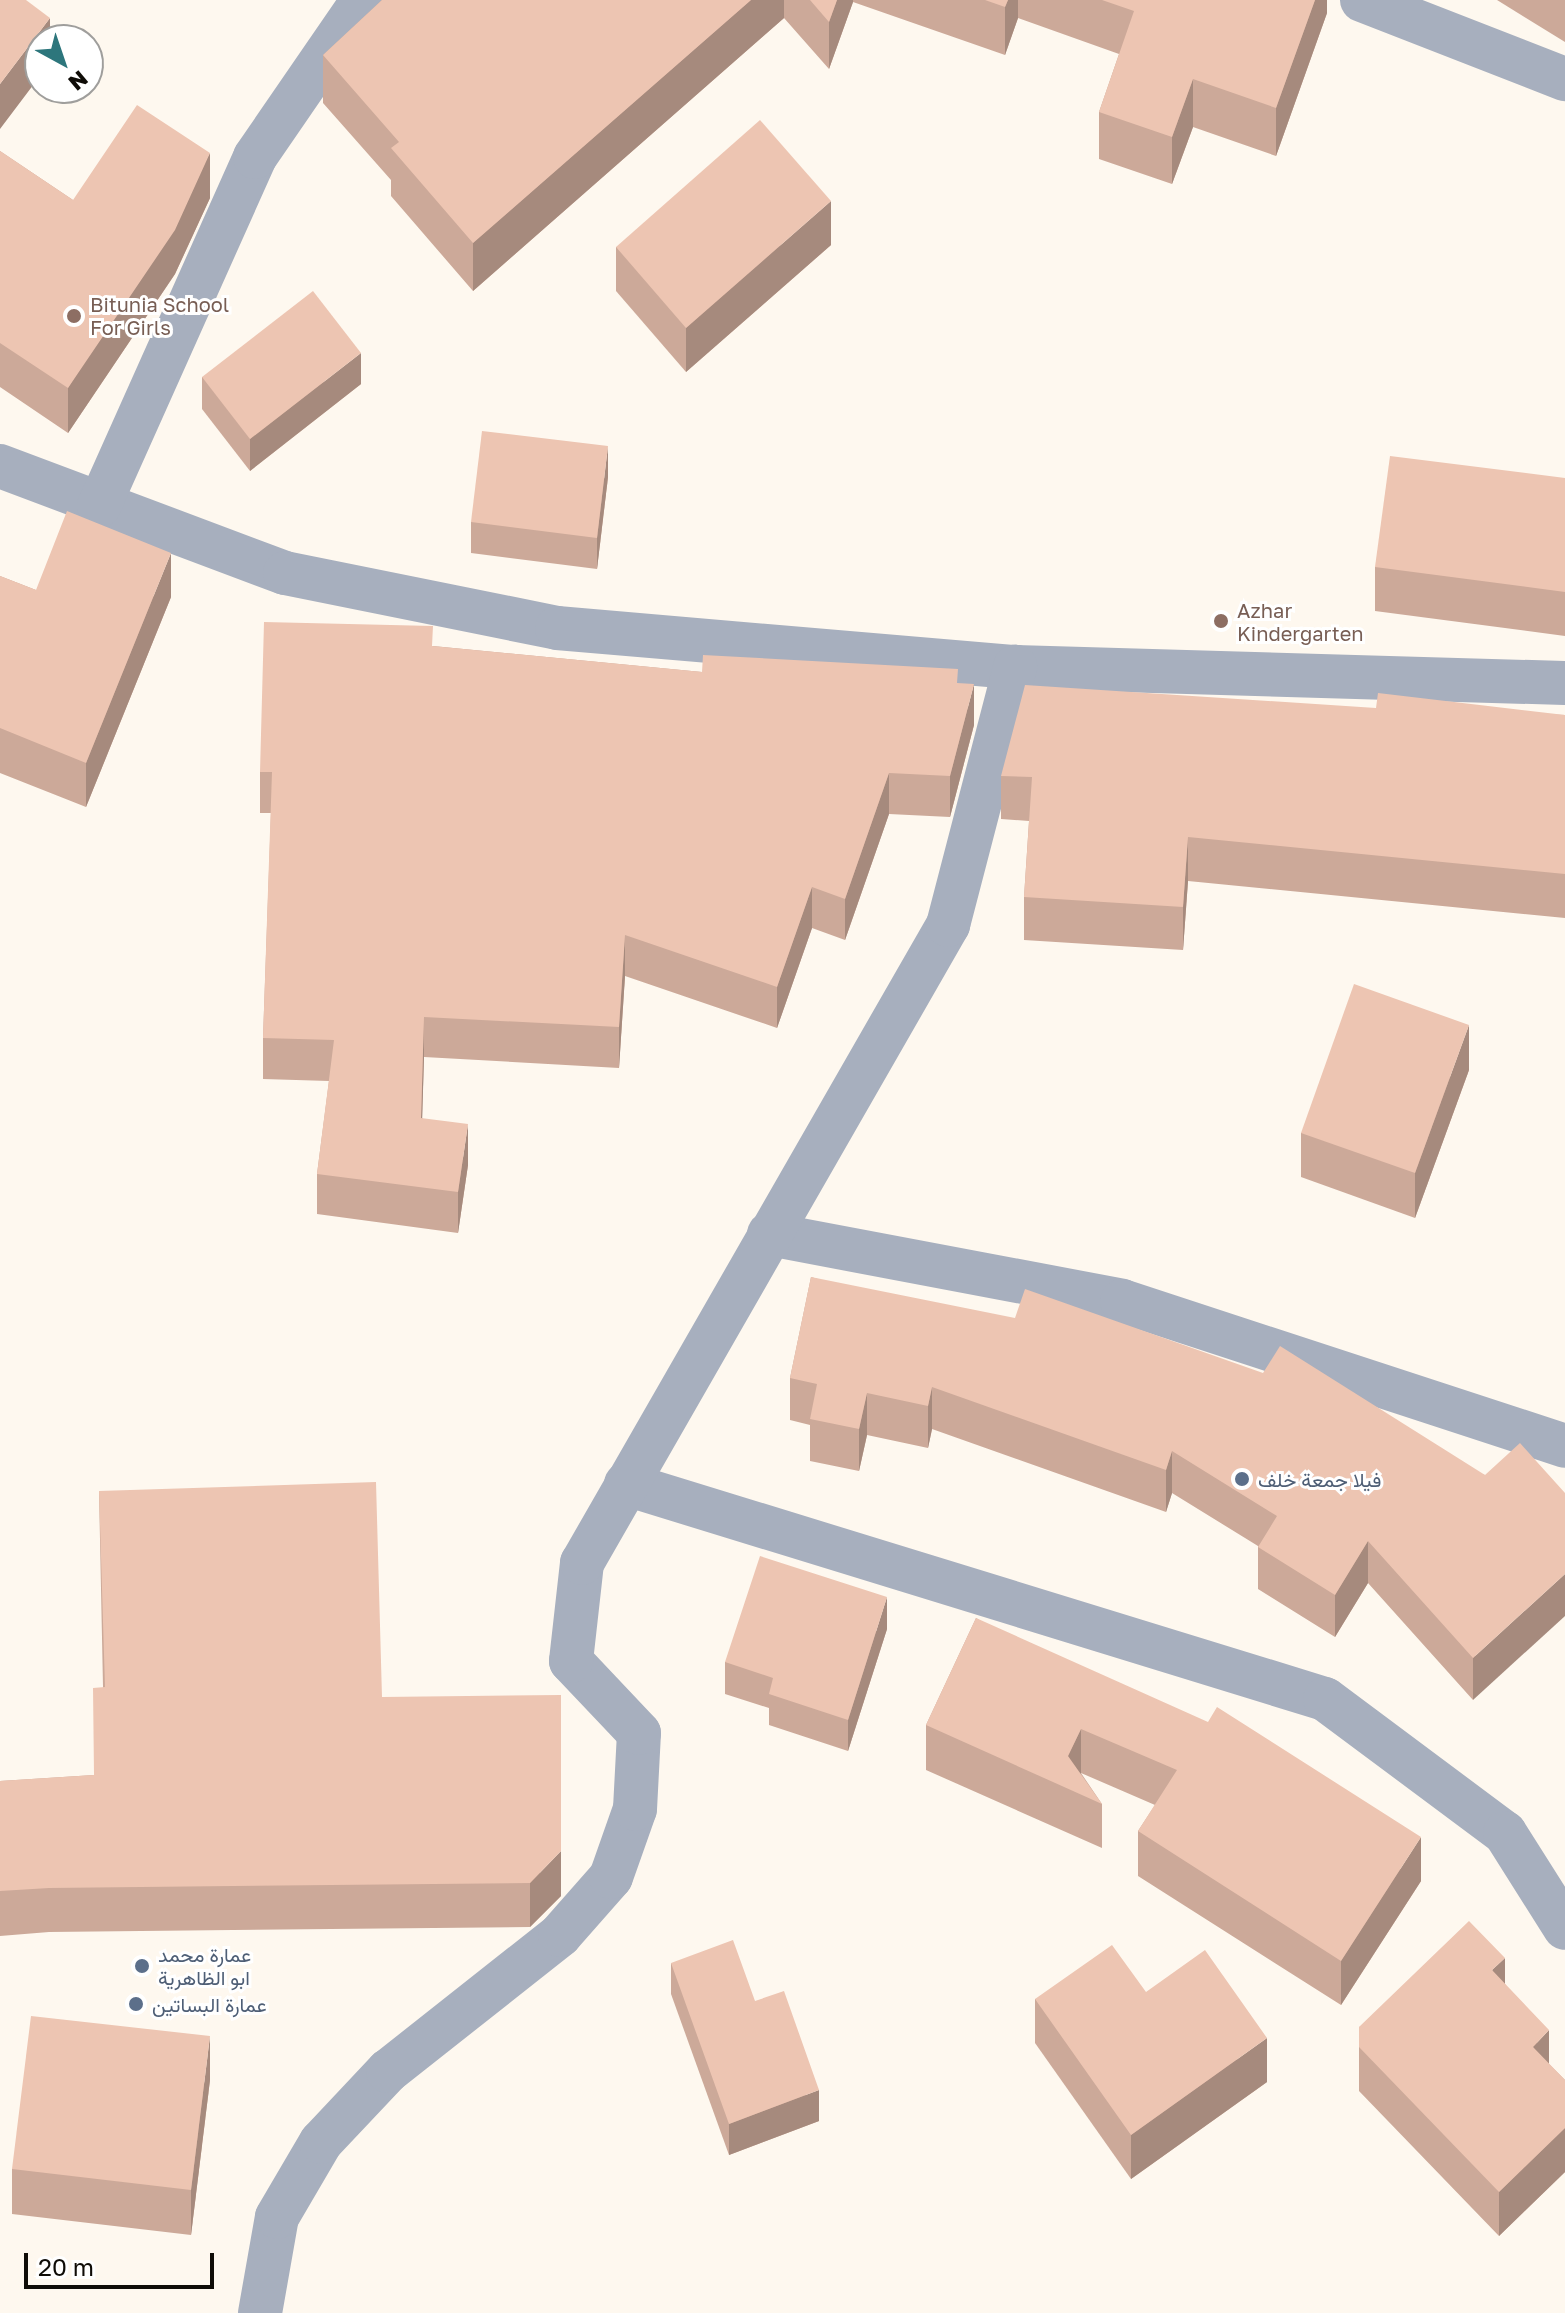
<!DOCTYPE html>
<html>
<head>
<meta charset="utf-8">
<style>
  body { margin:0 }
  #map { position:relative; width:1565px; height:2313px; overflow:hidden; background:#fef8ef; font-family:"Golos Text",Vazirmatn,sans-serif }
  div>[style] { position:absolute }
  [style*='--x'] { left:calc(var(--x)*1px); top:calc(var(--y)*1px); width:calc(var(--w)*1px); rotate:calc(var(--a)*1deg) }
  .street>* { height:44px; margin:-22px; padding:0 22px; transform-origin:22px; border-radius:22px; background:#a7afbe }
  .wall>* { inset:0; background:#cca999 }
  .shaded-wall>* { inset:0; background:#a68a7d }
  .building>* { inset:0; background:#edc5b2 }
  .dots>* { width:22px; height:22px; translate:-50% -50%; box-sizing:border-box; border:4px solid #fff; border-radius:50% }
  span { translate:-50% -50%; white-space:nowrap; text-align:center; line-height:1.15; -webkit-text-stroke:6px #fff; paint-order:stroke }
  .education-label { font-size:20px; color:#785e54 }
  .left { translate:0 -50%; text-align:left }
  .service-label { font-size:20px; color:#4e5e75 }
  .north { position:absolute; left:24px; top:24px; width:80px; height:80px; box-sizing:border-box; background:#fff; border:2px solid #9f9e9c; border-radius:50%; rotate:140deg; font-size:22px; font-weight:700; line-height:32px; text-align:center; color:#0f0c07 }
  .north::after { content:''; display:block; margin:auto; width:28px; height:36px; background:#2d767c; clip-path:polygon(50% 0,100% 100%,50% 72%,0 100%) }
  .scale { position:absolute; left:24px; top:2253px; width:190px; height:36px; box-sizing:border-box; border:4px solid #0f0c07; border-top:0; padding-left:10px; font-size:24px; line-height:28px; white-space:nowrap; color:#0f0c07; -webkit-text-stroke:6px #fff; paint-order:stroke }
</style>
</head>
<body>
<div id="map">
  <div class="street">
    <div style="--x:1362;--y:0;--w:218;--a:21.3"></div>
    <div style="--x:0;--y:466;--w:304;--a:20.6"></div>
    <div style="--x:285;--y:573;--w:278;--a:11.4"></div>
    <div style="--x:557;--y:628;--w:460;--a:4.9"></div>
    <div style="--x:1015;--y:667;--w:550;--a:1.67"></div>
    <div style="--x:99;--y:506;--w:382;--a:-65.9"></div>
    <div style="--x:255;--y:157;--w:191;--a:-55.5"></div>
    <div style="--x:769;--y:1234;--w:359;--a:10.7"></div>
    <div style="--x:1122;--y:1301;--w:466;--a:18.1"></div>
    <div style="--x:626;--y:1484;--w:731;--a:17.1"></div>
    <div style="--x:1325;--y:1699;--w:224;--a:36.7"></div>
    <div style="--x:1505;--y:1833;--w:112;--a:57.7"></div>
    <div style="--x:260;--y:2313;--w:97;--a:-80"></div>
    <div style="--x:277;--y:2217;--w:87;--a:-59.6"></div>
    <div style="--x:321;--y:2142;--w:98;--a:-46.7"></div>
    <div style="--x:388;--y:2071;--w:219;--a:-38.3"></div>
    <div style="--x:560;--y:1935;--w:77;--a:-48.7"></div>
    <div style="--x:611;--y:1877;--w:72;--a:-70.6"></div>
    <div style="--x:635;--y:1809;--w:76;--a:-87"></div>
    <div style="--x:639;--y:1733;--w:99;--a:-133.4"></div>
    <div style="--x:571;--y:1661;--w:99;--a:-83.6"></div>
    <div style="--x:582;--y:1563;--w:736;--a:-60.16"></div>
    <div style="--x:948;--y:925;--w:267;--a:-75.4"></div>
  </div>
  <div class="wall">
    <div style="clip-path:polygon(382px 0,1327px 0,1327px 13px,1276px 156px,1193px 127px,1172px 184px,1099px 159px,1099px 112px,1119px 54px,1018px 18px,1005px 55px,853px 2px,829px 69px,784px 18px,473px 291px,391px 196px,391px 180px,323px 103px,323px 55px)"></div>
    <div style="clip-path:polygon(1497px 0,1565px 0,1565px 42px)"></div>
    <div style="clip-path:polygon(0 151px,73px 200px,210px 198px,175px 274px,68px 433px,0 387px)"></div>
    <div style="clip-path:polygon(831px 245px,686px 372px,616px 291px,616px 247px)"></div>
    <div style="clip-path:polygon(202px 377px,361px 384px,250px 471px,202px 409px)"></div>
    <div style="clip-path:polygon(608px 477px,597px 569px,471px 553px,471px 522px)"></div>
    <div style="clip-path:polygon(1565px 478px,1565px 636px,1375px 611px,1375px 567px)"></div>
    <div style="clip-path:polygon(0 576px,36px 590px,171px 597px,86px 807px,0 773px)"></div>
    <div style="clip-path:polygon(433px 646px,702px 672px,958px 683px,974px 725px,950px 817px,889px 814px,845px 940px,812px 928px,777px 1028px,625px 976px,619px 1068px,424px 1057px,422px 1118px,468px 1165px,458px 1233px,317px 1214px,317px 1174px,329px 1081px,263px 1079px,263px 1038px,271px 813px,260px 813px,260px 772px)"></div>
    <div style="clip-path:polygon(1376px 708px,1565px 715px,1565px 918px,1188px 881px,1183px 950px,1024px 940px,1024px 897px,1029px 821px,1001px 819px,1001px 776px)"></div>
    <div style="clip-path:polygon(1469px 1070px,1415px 1218px,1301px 1177px,1301px 1133px)"></div>
    <div style="clip-path:polygon(811px 1277px,1485px 1475px,1473px 1700px,1368px 1583px,1335px 1637px,1258px 1589px,1258px 1546px,1172px 1493px,1166px 1512px,932px 1429px,928px 1448px,867px 1435px,859px 1471px,810px 1461px,810px 1425px,790px 1420px,790px 1378px)"></div>
    <div style="clip-path:polygon(99px 1491px,382px 1697px,561px 1896px,530px 1927px,49px 1932px,0 1936px,0 1781px,94px 1775px,103px 1687px)"></div>
    <div style="clip-path:polygon(976px 1618px,1421px 1881px,1341px 2005px,1138px 1876px,1138px 1831px,1155px 1805px,1081px 1773px,1102px 1804px,1102px 1848px,926px 1770px,926px 1725px)"></div>
    <div style="clip-path:polygon(887px 1629px,848px 1751px,769px 1725px,769px 1708px,725px 1694px,725px 1662px)"></div>
    <div style="clip-path:polygon(671px 1963px,755px 2001px,819px 2121px,729px 2155px,671px 1994px)"></div>
    <div style="clip-path:polygon(1505px 1984px,1549px 2064px,1565px 2080px,1565px 2172px,1499px 2236px,1359px 2091px,1359px 2027px)"></div>
    <div style="clip-path:polygon(1146px 1992px,1267px 2082px,1131px 2179px,1035px 2043px,1035px 1999px)"></div>
    <div style="clip-path:polygon(210px 2080px,191px 2235px,12px 2214px,12px 2169px)"></div>
  </div>
  <div class="shaded-wall">
    <div style="clip-path:polygon(751px 0,784px 0,784px 18px,473px 291px,473px 243px)"></div>
    <div style="clip-path:polygon(837px 0,853px 0,853px 2px,829px 69px,829px 22px)"></div>
    <div style="clip-path:polygon(1008px 0,1018px 0,1018px 18px,1005px 55px,1005px 7px)"></div>
    <div style="clip-path:polygon(1315px 0,1327px 0,1327px 13px,1276px 156px,1276px 108px)"></div>
    <div style="clip-path:polygon(50px 18px,50px 40px,40px 40px,40px 76px,0 129px,0 84px)"></div>
    <div style="clip-path:polygon(1193px 79px,1193px 127px,1172px 184px,1172px 137px)"></div>
    <div style="clip-path:polygon(210px 153px,210px 198px,175px 274px,68px 433px,68px 388px)"></div>
    <div style="clip-path:polygon(831px 201px,831px 245px,686px 372px,686px 328px)"></div>
    <div style="clip-path:polygon(361px 353px,361px 384px,250px 471px,250px 439px)"></div>
    <div style="clip-path:polygon(608px 446px,608px 477px,597px 569px,597px 538px)"></div>
    <div style="clip-path:polygon(171px 553px,171px 597px,86px 807px,86px 763px)"></div>
    <div style="clip-path:polygon(974px 684px,974px 725px,950px 817px,950px 776px)"></div>
    <div style="clip-path:polygon(889px 773px,889px 814px,845px 940px,845px 899px)"></div>
    <div style="clip-path:polygon(1188px 837px,1188px 881px,1183px 950px,1183px 907px)"></div>
    <div style="clip-path:polygon(812px 887px,812px 928px,777px 1028px,777px 987px)"></div>
    <div style="clip-path:polygon(625px 935px,625px 976px,619px 1068px,619px 1027px)"></div>
    <div style="clip-path:polygon(424px 1017px,424px 1057px,421px 1159px,421px 1118px)"></div>
    <div style="clip-path:polygon(1469px 1025px,1469px 1070px,1415px 1218px,1415px 1173px)"></div>
    <div style="clip-path:polygon(468px 1124px,468px 1165px,458px 1233px,458px 1192px)"></div>
    <div style="clip-path:polygon(932px 1387px,932px 1429px,928px 1448px,928px 1406px)"></div>
    <div style="clip-path:polygon(867px 1393px,867px 1435px,859px 1471px,859px 1429px)"></div>
    <div style="clip-path:polygon(1172px 1451px,1172px 1493px,1166px 1512px,1166px 1470px)"></div>
    <div style="clip-path:polygon(1368px 1541px,1368px 1583px,1335px 1637px,1335px 1595px)"></div>
    <div style="clip-path:polygon(1565px 1574px,1565px 1616px,1473px 1700px,1473px 1658px)"></div>
    <div style="clip-path:polygon(887px 1597px,887px 1629px,848px 1751px,848px 1720px)"></div>
    <div style="clip-path:polygon(1081px 1729px,1081px 1773px,1073px 1791px,1068px 1756px)"></div>
    <div style="clip-path:polygon(1421px 1837px,1421px 1881px,1341px 2005px,1341px 1961px)"></div>
    <div style="clip-path:polygon(561px 1851px,561px 1896px,530px 1927px,530px 1883px)"></div>
    <div style="clip-path:polygon(1505px 1958px,1505px 2002px,1492px 1970px)"></div>
    <div style="clip-path:polygon(1549px 2030px,1549px 2075px,1533px 2047px)"></div>
    <div style="clip-path:polygon(210px 2036px,210px 2080px,191px 2235px,191px 2190px)"></div>
    <div style="clip-path:polygon(1267px 2038px,1267px 2082px,1131px 2179px,1131px 2135px)"></div>
    <div style="clip-path:polygon(819px 2090px,819px 2121px,729px 2155px,729px 2124px)"></div>
    <div style="clip-path:polygon(1565px 2128px,1565px 2172px,1499px 2236px,1499px 2192px)"></div>
  </div>
  <div class="building">
    <div style="clip-path:polygon(0 0,26px 0,50px 18px,0 84px)"></div>
    <div style="clip-path:polygon(382px 0,751px 0,473px 243px,391px 148px,399px 142px,323px 55px)"></div>
    <div style="clip-path:polygon(810px 0,837px 0,829px 22px)"></div>
    <div style="clip-path:polygon(985px 0,1008px 0,1005px 7px)"></div>
    <div style="clip-path:polygon(1102px 0,1315px 0,1276px 108px,1193px 79px,1172px 137px,1099px 112px,1134px 11px)"></div>
    <div style="clip-path:polygon(137px 105px,210px 153px,175px 230px,68px 388px,0 343px,0 151px,73px 200px)"></div>
    <div style="clip-path:polygon(760px 120px,831px 201px,686px 328px,616px 247px)"></div>
    <div style="clip-path:polygon(313px 291px,361px 353px,250px 439px,202px 377px)"></div>
    <div style="clip-path:polygon(482px 431px,608px 446px,597px 538px,471px 522px)"></div>
    <div style="clip-path:polygon(1390px 456px,1565px 478px,1565px 592px,1375px 567px)"></div>
    <div style="clip-path:polygon(67px 511px,171px 553px,86px 763px,0 728px,0 576px,36px 590px)"></div>
    <div style="clip-path:polygon(264px 622px,433px 626px,432px 646px,702px 672px,703px 655px,958px 669px,957px 683px,974px 684px,950px 776px,889px 773px,845px 899px,812px 887px,777px 987px,625px 935px,619px 1027px,424px 1017px,421px 1118px,468px 1124px,458px 1192px,317px 1174px,334px 1040px,263px 1038px,272px 772px,260px 772px)"></div>
    <div style="clip-path:polygon(1025px 685px,1376px 708px,1378px 693px,1565px 715px,1565px 874px,1188px 837px,1183px 907px,1024px 897px,1032px 777px,1001px 776px)"></div>
    <div style="clip-path:polygon(1354px 984px,1469px 1025px,1415px 1173px,1301px 1133px)"></div>
    <div style="clip-path:polygon(811px 1277px,1015px 1318px,1025px 1289px,1263px 1373px,1280px 1346px,1485px 1475px,1520px 1443px,1565px 1493px,1565px 1574px,1473px 1658px,1368px 1541px,1335px 1595px,1258px 1547px,1277px 1516px,1172px 1451px,1166px 1470px,932px 1387px,928px 1406px,867px 1393px,859px 1429px,810px 1419px,817px 1384px,790px 1378px)"></div>
    <div style="clip-path:polygon(376px 1482px,382px 1697px,561px 1695px,561px 1851px,530px 1883px,49px 1888px,0 1891px,0 1781px,94px 1775px,93px 1688px,105px 1687px,99px 1491px)"></div>
    <div style="clip-path:polygon(760px 1556px,887px 1597px,848px 1720px,769px 1694px,773px 1678px,725px 1662px)"></div>
    <div style="clip-path:polygon(976px 1618px,1208px 1722px,1217px 1707px,1421px 1837px,1341px 1961px,1138px 1831px,1177px 1770px,1081px 1729px,1068px 1756px,1102px 1804px,926px 1725px)"></div>
    <div style="clip-path:polygon(1469px 1921px,1505px 1958px,1492px 1970px,1549px 2030px,1533px 2047px,1565px 2080px,1565px 2128px,1499px 2192px,1359px 2047px,1359px 2027px)"></div>
    <div style="clip-path:polygon(733px 1940px,755px 2001px,784px 1991px,819px 2090px,729px 2124px,671px 1963px)"></div>
    <div style="clip-path:polygon(1112px 1945px,1146px 1992px,1205px 1950px,1267px 2038px,1131px 2135px,1035px 1999px)"></div>
    <div style="clip-path:polygon(31px 2016px,210px 2036px,191px 2190px,12px 2169px)"></div>
  </div>
  <div class="dots">
    <div style="left:74px;top:316px;background:#8d6e63"></div>
    <div style="left:1221px;top:621px;background:#8d6e63"></div>
    <div style="left:1242px;top:1479px;background:#5c6f8a"></div>
    <div style="left:142px;top:1966px;background:#5c6f8a"></div>
    <div style="left:136px;top:2004px;background:#5c6f8a"></div>
  </div>
  <div class="education-label">
    <span class="left" style="left:90px;top:316px">Bitunia School<br>For Girls</span>
    <span class="left" style="left:1237px;top:622px">Azhar<br>Kindergarten</span>
  </div>
  <div class="service-label">
    <span class="left" style="left:1258px;top:1479px">فيلا جمعة خلف</span>
    <span class="left" style="left:158px;top:1966px">عمارة محمد<br>ابو الظاهرية</span>
    <span class="left" style="left:152px;top:2004px">عمارة البساتين</span>
  </div>
  <div class="north">N</div>
  <div class="scale">20 m</div>
</div>
</body>
</html>
